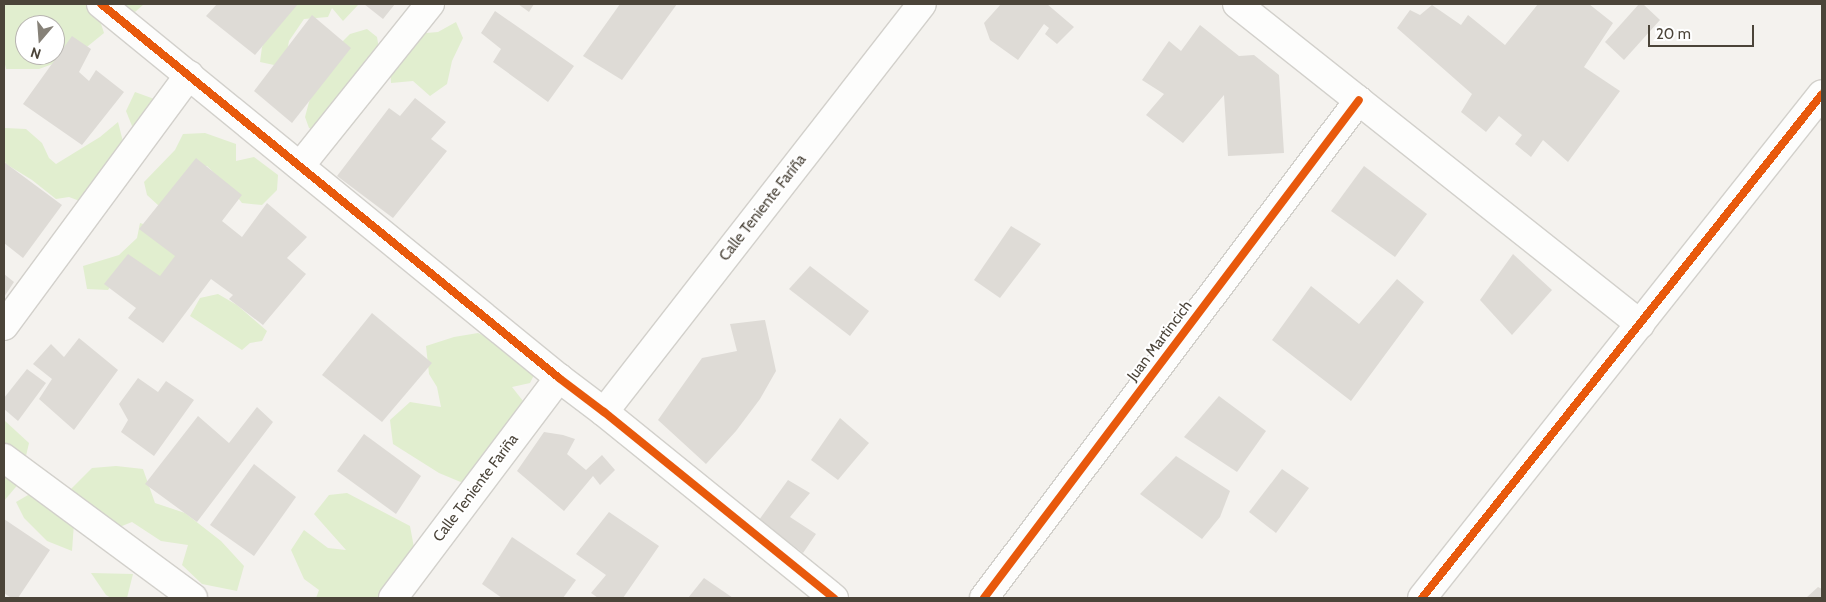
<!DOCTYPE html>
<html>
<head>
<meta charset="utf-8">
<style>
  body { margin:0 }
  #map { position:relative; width:1826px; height:602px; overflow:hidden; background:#f4f2ee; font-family:Cabin,sans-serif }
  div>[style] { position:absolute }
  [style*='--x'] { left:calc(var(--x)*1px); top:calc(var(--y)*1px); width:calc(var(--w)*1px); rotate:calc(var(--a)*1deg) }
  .green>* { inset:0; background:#e1eecf }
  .building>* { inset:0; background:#dedbd6 }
  .roads { filter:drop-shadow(1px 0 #d2d0cb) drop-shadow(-1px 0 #d2d0cb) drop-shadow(0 1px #d2d0cb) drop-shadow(0 -1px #d2d0cb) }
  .minor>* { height:28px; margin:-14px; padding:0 14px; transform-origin:14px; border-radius:14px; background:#fdfdfc }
  .cycleway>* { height:8px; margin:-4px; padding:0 4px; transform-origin:4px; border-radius:4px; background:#e8590c }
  span { translate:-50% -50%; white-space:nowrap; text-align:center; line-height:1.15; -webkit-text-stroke:4px #fff; paint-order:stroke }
  .street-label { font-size:15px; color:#4b4439 }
  .frame { position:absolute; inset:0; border:5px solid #4b4439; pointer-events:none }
  .north { position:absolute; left:15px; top:15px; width:50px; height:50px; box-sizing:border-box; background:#fff; border:1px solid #b7b4b0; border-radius:50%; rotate:198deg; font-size:14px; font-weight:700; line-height:20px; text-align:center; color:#4b4439 }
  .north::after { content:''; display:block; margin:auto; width:18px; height:22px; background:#868178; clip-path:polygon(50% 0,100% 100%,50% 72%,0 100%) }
  .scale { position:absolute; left:1648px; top:25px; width:106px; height:22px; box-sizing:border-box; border:2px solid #4b4439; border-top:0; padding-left:6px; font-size:15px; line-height:18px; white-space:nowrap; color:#4b4439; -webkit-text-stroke:4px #fff; paint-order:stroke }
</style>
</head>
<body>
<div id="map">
  <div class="green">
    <div style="clip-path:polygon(evenodd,4px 4px,91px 4px,96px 8px,104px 33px,77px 55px,39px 69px,6px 69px,4px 60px,4px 4px,25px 25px,55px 25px,55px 55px,25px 55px,25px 25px)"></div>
    <div style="clip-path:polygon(107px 4px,144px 4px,135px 12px,113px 8px)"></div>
    <div style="clip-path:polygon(290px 4px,359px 4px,343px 21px,332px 8px,328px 17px,304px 19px,289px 41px,286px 57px,274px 65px,260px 62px,262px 47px,283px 11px)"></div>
    <div style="clip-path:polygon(456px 22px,463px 38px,452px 61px,447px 84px,430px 96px,413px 81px,391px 83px,390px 66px,414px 34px,438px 32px)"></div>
    <div style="clip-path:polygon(367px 29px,377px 37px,379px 49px,369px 58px,379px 75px,366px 90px,362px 112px,354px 123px,328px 135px,309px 128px,305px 117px,309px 102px,332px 52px,350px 34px)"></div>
    <div style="clip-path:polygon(135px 92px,157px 100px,134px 131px,126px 111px)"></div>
    <div style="clip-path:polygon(118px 122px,131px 173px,116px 199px,101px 209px,69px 197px,56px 199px,32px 180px,6px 164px,4px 159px,5px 128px,26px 129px,42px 143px,49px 158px,56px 164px,100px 137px)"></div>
    <div style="clip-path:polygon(205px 133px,236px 144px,236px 161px,254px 157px,278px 175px,277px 190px,262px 205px,242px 203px,231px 189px,207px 166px,204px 167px,159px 206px,147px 195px,144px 182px,175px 150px,183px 134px)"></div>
    <div style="clip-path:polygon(140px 223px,159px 229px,188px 266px,146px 282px,120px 274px,108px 290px,87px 289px,83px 266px,119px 255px,137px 238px)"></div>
    <div style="clip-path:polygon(218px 294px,237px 305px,267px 331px,262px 341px,250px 343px,242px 350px,190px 316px,200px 298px)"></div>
    <div style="clip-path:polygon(478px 333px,506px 346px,537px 369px,530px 383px,512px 387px,527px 406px,463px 483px,439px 473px,393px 444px,390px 420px,410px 402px,441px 407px,437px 387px,429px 374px,426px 346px,454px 337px)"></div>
    <div style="clip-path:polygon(4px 420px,29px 443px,20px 482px,4px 501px)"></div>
    <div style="clip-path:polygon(116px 466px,143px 469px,155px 503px,185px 513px,221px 541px,244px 566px,237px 591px,202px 584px,182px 565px,188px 545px,161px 541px,132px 522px,117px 528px,71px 489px,92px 468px)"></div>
    <div style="clip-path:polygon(35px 491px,74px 523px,72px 551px,47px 541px,24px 518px,16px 502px)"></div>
    <div style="clip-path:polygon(347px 493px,410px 526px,415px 553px,415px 592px,409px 598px,316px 598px,319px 590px,304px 579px,291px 550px,304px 530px,328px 548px,346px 550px,314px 514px,329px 495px)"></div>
    <div style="clip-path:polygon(91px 573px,133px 574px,127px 598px,111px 598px,106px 595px)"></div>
  </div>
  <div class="building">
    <div style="clip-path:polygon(217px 4px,298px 4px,255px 55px,206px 16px)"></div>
    <div style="clip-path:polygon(364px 4px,395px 4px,383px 19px)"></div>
    <div style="clip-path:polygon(518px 4px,534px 4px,529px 12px)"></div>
    <div style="clip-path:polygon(620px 4px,677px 4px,622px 80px,583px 56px)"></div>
    <div style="clip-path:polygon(1001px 4px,1047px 4px,1074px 27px,1057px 44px,1045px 34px,1049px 28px,1044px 24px,1018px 60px,990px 40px,984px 23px)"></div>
    <div style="clip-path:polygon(1538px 4px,1589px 4px,1613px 23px,1584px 67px,1620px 91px,1568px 162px,1543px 140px,1531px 157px,1515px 144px,1522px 135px,1499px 116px,1486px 132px,1461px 112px,1472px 94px,1397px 28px,1410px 10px,1420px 15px,1432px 5px,1461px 25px,1468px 15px,1505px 45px)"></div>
    <div style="clip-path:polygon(1639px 4px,1643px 4px,1660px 20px,1624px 60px,1605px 42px)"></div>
    <div style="clip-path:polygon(495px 11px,574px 66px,548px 102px,493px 62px,501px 49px,481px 33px)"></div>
    <div style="clip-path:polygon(312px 15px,351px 48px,292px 123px,254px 91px)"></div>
    <div style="clip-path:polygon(1200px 25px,1239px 56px,1254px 55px,1279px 75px,1284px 153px,1228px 156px,1224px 95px,1183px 143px,1146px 115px,1164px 94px,1142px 80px,1169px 41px,1181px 51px)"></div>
    <div style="clip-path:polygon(72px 36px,91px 49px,79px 72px,89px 81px,96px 70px,124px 92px,82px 145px,23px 104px)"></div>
    <div style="clip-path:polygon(415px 98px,446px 122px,431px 139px,447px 151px,393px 218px,337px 176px,389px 108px,400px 116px)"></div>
    <div style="clip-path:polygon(196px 158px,242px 195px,222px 221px,242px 237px,267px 203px,307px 237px,287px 258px,306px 274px,263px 325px,229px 299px,233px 295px,211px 279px,163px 343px,128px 318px,136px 308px,104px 284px,128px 254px,160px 276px,175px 256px,139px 229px)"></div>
    <div style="clip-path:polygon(4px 162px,62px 205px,23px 258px,4px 243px)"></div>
    <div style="clip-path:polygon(1364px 166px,1427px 214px,1395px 257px,1331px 211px)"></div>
    <div style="clip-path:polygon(1011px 226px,1041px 244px,1000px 298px,974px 280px)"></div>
    <div style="clip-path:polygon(1513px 254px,1552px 290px,1512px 335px,1480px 300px)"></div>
    <div style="clip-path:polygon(810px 266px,869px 311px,850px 336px,789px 289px)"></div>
    <div style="clip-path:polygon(4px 274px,14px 282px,4px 297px)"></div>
    <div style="clip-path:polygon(1397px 279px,1424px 302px,1351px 401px,1272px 340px,1311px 286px,1359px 324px)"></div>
    <div style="clip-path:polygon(372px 313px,432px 363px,382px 422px,322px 375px)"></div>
    <div style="clip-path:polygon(765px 320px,776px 371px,760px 399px,736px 431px,706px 464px,658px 420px,702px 358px,737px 351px,730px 324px)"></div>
    <div style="clip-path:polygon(79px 338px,118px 370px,74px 430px,39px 399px,52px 379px,33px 364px,51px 344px,64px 357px)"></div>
    <div style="clip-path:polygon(27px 369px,46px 383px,18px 421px,4px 409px,4px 398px)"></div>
    <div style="clip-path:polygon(138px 378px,158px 392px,166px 381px,194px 400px,154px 456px,121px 432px,128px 420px,119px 404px)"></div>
    <div style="clip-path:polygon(1219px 396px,1266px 431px,1237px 472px,1184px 437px)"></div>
    <div style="clip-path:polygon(257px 407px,273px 422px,197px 522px,145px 484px,198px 416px,229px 443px)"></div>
    <div style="clip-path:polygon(840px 418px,869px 443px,838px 480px,811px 460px)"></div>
    <div style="clip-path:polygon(544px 432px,563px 435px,575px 439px,567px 454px,586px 470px,602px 455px,615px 470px,600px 485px,593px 476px,564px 511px,517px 471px)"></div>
    <div style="clip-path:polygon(364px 434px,421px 476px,396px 514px,337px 471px)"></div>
    <div style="clip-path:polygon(1176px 456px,1230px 491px,1220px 517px,1202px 539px,1140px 494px)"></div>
    <div style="clip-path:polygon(254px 464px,296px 497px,254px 556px,210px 525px)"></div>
    <div style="clip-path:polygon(1282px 469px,1309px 488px,1276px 533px,1249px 512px)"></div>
    <div style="clip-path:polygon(788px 480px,810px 493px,790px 517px,816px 534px,803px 553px,759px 520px)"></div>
    <div style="clip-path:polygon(609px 512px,659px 546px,623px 598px,598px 598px,591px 593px,606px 575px,576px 554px)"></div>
    <div style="clip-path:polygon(4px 519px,50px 550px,18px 598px,11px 598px,4px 593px)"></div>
    <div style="clip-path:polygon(512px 537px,576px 580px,563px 598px,502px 598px,482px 584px)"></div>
    <div style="clip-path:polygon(704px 578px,733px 598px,688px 598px)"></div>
    <div style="clip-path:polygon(1818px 587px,1822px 589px,1822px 598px,1806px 598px)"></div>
  </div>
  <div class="roads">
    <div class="minor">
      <div style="--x:101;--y:4;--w:591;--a:39.23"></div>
      <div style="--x:559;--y:378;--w:56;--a:37.1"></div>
      <div style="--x:604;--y:412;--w:296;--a:39"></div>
      <div style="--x:1237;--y:4;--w:515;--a:38.45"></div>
      <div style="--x:300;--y:166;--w:208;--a:-51.3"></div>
      <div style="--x:4;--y:326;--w:312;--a:-53.6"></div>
      <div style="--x:604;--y:412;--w:517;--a:-52.07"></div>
      <div style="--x:4;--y:458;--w:235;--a:36.5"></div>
      <div style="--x:393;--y:598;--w:276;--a:-53"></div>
      <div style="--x:984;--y:598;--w:623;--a:-53.02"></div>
      <div style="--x:1422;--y:598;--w:643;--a:-51.56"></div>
    </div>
  </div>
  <div class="cycleway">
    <div style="--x:101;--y:4;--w:591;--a:39.23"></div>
    <div style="--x:559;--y:378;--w:56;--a:37.1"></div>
    <div style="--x:604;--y:412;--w:296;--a:39"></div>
    <div style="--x:984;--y:598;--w:623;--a:-53.02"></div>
    <div style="--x:1422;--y:598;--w:643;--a:-51.56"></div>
  </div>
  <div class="street-label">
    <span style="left:763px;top:208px;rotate:-52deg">Calle Teniente Fariña</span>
    <span style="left:1160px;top:341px;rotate:-53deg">Juan Martincich</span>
    <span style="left:476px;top:488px;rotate:-53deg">Calle Teniente Fariña</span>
  </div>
  <div class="frame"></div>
  <div class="north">N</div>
  <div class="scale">20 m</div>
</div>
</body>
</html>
